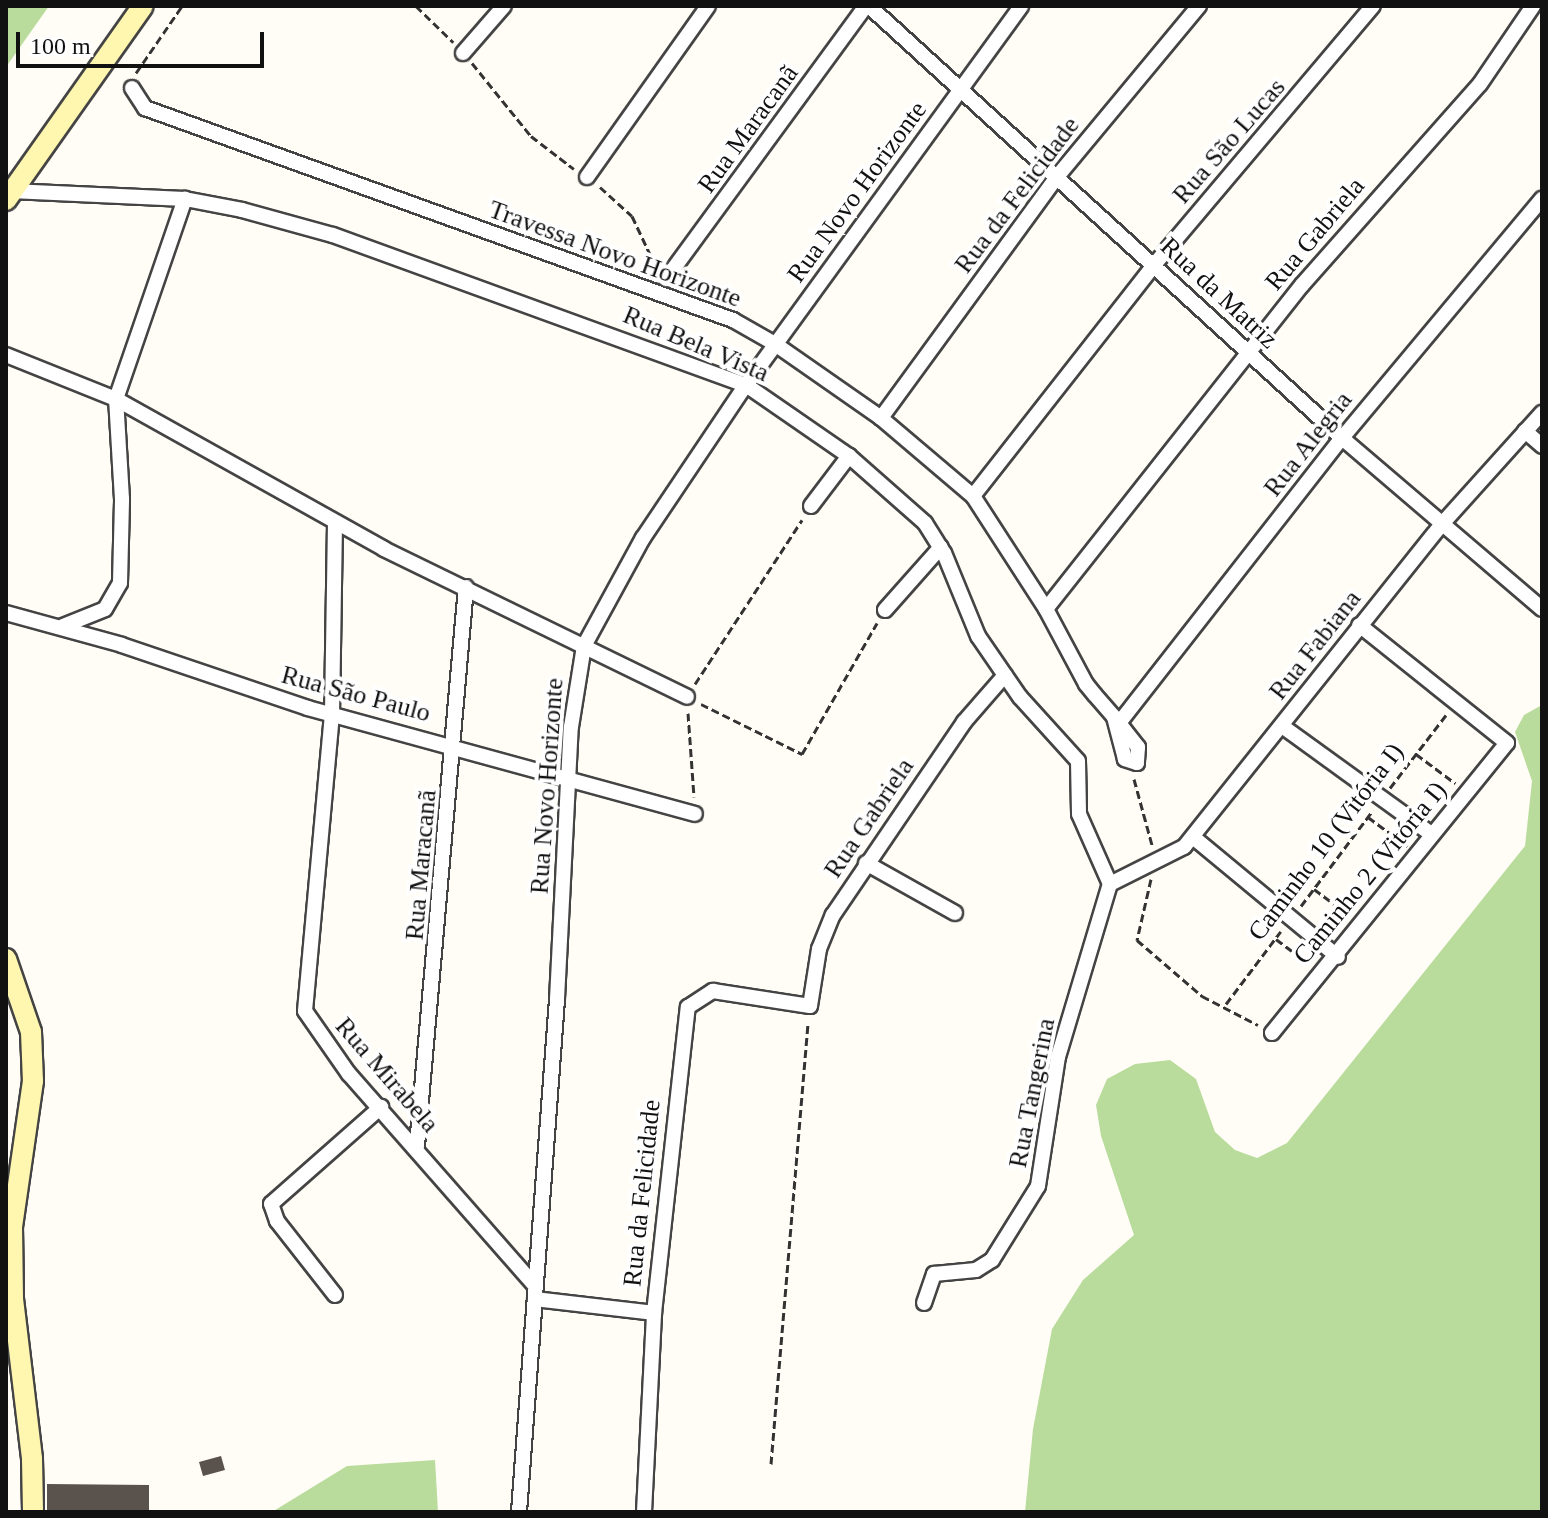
<!DOCTYPE html>
<html>
<head>
<meta charset="utf-8">
<style>
  body { margin:0 }
  #map { position:relative; width:1548px; height:1518px; overflow:hidden; background:#fffdf5; font-family:"Times New Roman",serif }
  div>[style] { position:absolute }
  [style*='--x'] { left:calc(var(--x)*1px); top:calc(var(--y)*1px); width:calc(var(--w)*1px); rotate:calc(var(--a)*1deg) }
  .forest>* { inset:0; background:#b9dc9c }
  .building>* { inset:0; background:#5a524d }
  .path>* { height:3px; margin-top:-1.5px; transform-origin:0; background:repeating-linear-gradient(90deg,#333 0 8px,transparent 0 12px) }
  .roads { filter:drop-shadow(2px 0 #444) drop-shadow(-2px 0 #444) drop-shadow(0 2px #444) drop-shadow(0 -2px #444) }
  .street>* { height:14px; margin:-7px; padding:0 7px; transform-origin:7px; border-radius:7px; background:#fff }
  .secondary>* { height:20px; margin:-10px; padding:0 10px; transform-origin:10px; border-radius:10px; background:#fff6b0 }
  span { translate:-50% -50%; white-space:nowrap; text-align:center; line-height:1.15; -webkit-text-stroke:8px #fff; paint-order:stroke }
  .street-label { font-size:26px; color:#111 }
  .frame { position:absolute; inset:0; border:8px solid #111; pointer-events:none }
  .scale { position:absolute; left:16px; top:32px; width:248px; height:36px; box-sizing:border-box; border:4px solid #111; border-top:0; padding-left:10px; font-size:24px; line-height:28px; white-space:nowrap; color:#111; -webkit-text-stroke:6px #fff; paint-order:stroke }
</style>
</head>
<body>
<div id="map">
  <div class="forest">
    <div style="clip-path:polygon(6px 6px,49px 6px,6px 67px)"></div>
    <div style="clip-path:polygon(1542px 705px,1542px 1512px,1025px 1512px,1033px 1429px,1052px 1329px,1083px 1280px,1134px 1235px,1101px 1136px,1096px 1105px,1107px 1079px,1135px 1064px,1170px 1060px,1196px 1079px,1215px 1132px,1235px 1150px,1257px 1158px,1287px 1143px,1525px 846px,1532px 781px,1515px 732px,1524px 715px)"></div>
    <div style="clip-path:polygon(435px 1460px,438px 1512px,272px 1512px,347px 1466px)"></div>
  </div>
  <div class="building">
    <div style="clip-path:polygon(221px 1456px,225px 1470px,203px 1476px,199px 1462px)"></div>
    <div style="clip-path:polygon(47px 1484px,149px 1485px,149px 1512px,47px 1512px)"></div>
  </div>
  <div class="path">
    <div style="--x:416;--y:6;--w:52;--a:44.2"></div>
    <div style="--x:472;--y:63;--w:94;--a:51.1"></div>
    <div style="--x:531;--y:136;--w:54;--a:37.5"></div>
    <div style="--x:136;--y:73;--w:81;--a:-55.5"></div>
    <div style="--x:600;--y:187;--w:43;--a:42.2"></div>
    <div style="--x:632;--y:216;--w:56;--a:64.8"></div>
    <div style="--x:695;--y:684;--w:196;--a:-56.9"></div>
    <div style="--x:701;--y:704;--w:113;--a:26.3"></div>
    <div style="--x:802;--y:754;--w:151;--a:-60.2"></div>
    <div style="--x:688;--y:713;--w:84;--a:85.9"></div>
    <div style="--x:1416;--y:754;--w:49;--a:36.6"></div>
    <div style="--x:1134;--y:779;--w:68;--a:74.7"></div>
    <div style="--x:1390;--y:788;--w:92;--a:-52.5"></div>
    <div style="--x:1368;--y:817;--w:49;--a:36.6"></div>
    <div style="--x:1151;--y:879;--w:63;--a:102.9"></div>
    <div style="--x:1137;--y:940;--w:86;--a:40.7"></div>
    <div style="--x:1202;--y:996;--w:63;--a:27.4"></div>
    <div style="--x:1314;--y:889;--w:44;--a:36.6"></div>
    <div style="--x:1301;--y:906;--w:120;--a:-53.1"></div>
    <div style="--x:1276;--y:939;--w:40;--a:37"></div>
    <div style="--x:1226;--y:1004;--w:91;--a:-53"></div>
    <div style="--x:771;--y:1464;--w:444;--a:-85.2"></div>
  </div>
  <div class="roads">
    <div class="street">
      <div style="--x:869;--y:6;--w:641;--a:42.41"></div>
      <div style="--x:1342;--y:438;--w:263;--a:40.5"></div>
      <div style="--x:463;--y:53;--w:62;--a:-48.9"></div>
      <div style="--x:132;--y:88;--w:24;--a:57"></div>
      <div style="--x:145;--y:108;--w:625;--a:19.83"></div>
      <div style="--x:733;--y:320;--w:48;--a:29.7"></div>
      <div style="--x:775;--y:344;--w:129;--a:34.9"></div>
      <div style="--x:881;--y:418;--w:121;--a:40.3"></div>
      <div style="--x:973;--y:496;--w:135;--a:57.1"></div>
      <div style="--x:1046;--y:609;--w:85;--a:61.9"></div>
      <div style="--x:1086;--y:684;--w:14;--a:51"></div>
      <div style="--x:1095;--y:695;--w:37;--a:49"></div>
      <div style="--x:1119;--y:723;--w:31;--a:52"></div>
      <div style="--x:1138;--y:747;--w:16;--a:94"></div>
      <div style="--x:1137;--y:763;--w:13;--a:-162"></div>
      <div style="--x:1125;--y:759;--w:43;--a:-104.7"></div>
      <div style="--x:587;--y:177;--w:209;--a:-54.7"></div>
      <div style="--x:11;--y:191;--w:174;--a:2.6"></div>
      <div style="--x:185;--y:199;--w:58;--a:10.9"></div>
      <div style="--x:242;--y:210;--w:94;--a:15.4"></div>
      <div style="--x:333;--y:235;--w:439;--a:20"></div>
      <div style="--x:746;--y:385;--w:125;--a:34.6"></div>
      <div style="--x:849;--y:456;--w:101;--a:41.4"></div>
      <div style="--x:925;--y:523;--w:36;--a:58"></div>
      <div style="--x:944;--y:553;--w:90;--a:67.7"></div>
      <div style="--x:978;--y:636;--w:74;--a:55.5"></div>
      <div style="--x:1020;--y:697;--w:86;--a:47.8"></div>
      <div style="--x:1078;--y:761;--w:53;--a:88.9"></div>
      <div style="--x:1079;--y:814;--w:77;--a:66.1"></div>
      <div style="--x:666;--y:279;--w:338;--a:-53.8"></div>
      <div style="--x:6;--y:355;--w:118;--a:21.8"></div>
      <div style="--x:116;--y:399;--w:307;--a:29.2"></div>
      <div style="--x:384;--y:549;--w:337;--a:26"></div>
      <div style="--x:881;--y:418;--w:297;--a:-53.9"></div>
      <div style="--x:1056;--y:178;--w:224;--a:-50.3"></div>
      <div style="--x:1525;--y:431;--w:23;--a:41"></div>
      <div style="--x:973;--y:496;--w:293;--a:-51.9"></div>
      <div style="--x:1154;--y:265;--w:339;--a:-49.8"></div>
      <div style="--x:811;--y:506;--w:63;--a:-52.8"></div>
      <div style="--x:335;--y:523;--w:191;--a:90.9"></div>
      <div style="--x:332;--y:714;--w:298;--a:95.2"></div>
      <div style="--x:305;--y:1011;--w:77;--a:55.1"></div>
      <div style="--x:349;--y:1074;--w:282;--a:48.7"></div>
      <div style="--x:1046;--y:609;--w:413;--a:-51.7"></div>
      <div style="--x:1302;--y:285;--w:268;--a:-48.5"></div>
      <div style="--x:1480;--y:84;--w:94;--a:-55.8"></div>
      <div style="--x:885;--y:610;--w:84;--a:-48.4"></div>
      <div style="--x:6;--y:613;--w:120;--a:15.4"></div>
      <div style="--x:122;--y:645;--w:196;--a:18.7"></div>
      <div style="--x:308;--y:708;--w:401;--a:15.3"></div>
      <div style="--x:63;--y:626;--w:45;--a:-22"></div>
      <div style="--x:105;--y:609;--w:30;--a:-60"></div>
      <div style="--x:120;--y:583;--w:84;--a:-88.6"></div>
      <div style="--x:122;--y:499;--w:100;--a:-93.4"></div>
      <div style="--x:116;--y:399;--w:212;--a:-71"></div>
      <div style="--x:1119;--y:723;--w:362;--a:-52"></div>
      <div style="--x:1342;--y:438;--w:312;--a:-50.1"></div>
      <div style="--x:1282;--y:726;--w:184;--a:35.9"></div>
      <div style="--x:1193;--y:837;--w:188;--a:39.6"></div>
      <div style="--x:866;--y:863;--w:102;--a:29.3"></div>
      <div style="--x:1110;--y:884;--w:83;--a:-26.6"></div>
      <div style="--x:1184;--y:847;--w:412;--a:-51.4"></div>
      <div style="--x:1441;--y:525;--w:151;--a:-48"></div>
      <div style="--x:1272;--y:1033;--w:373;--a:-51"></div>
      <div style="--x:1507;--y:743;--w:189;--a:-141.4"></div>
      <div style="--x:417;--y:1146;--w:561;--a:-84.99"></div>
      <div style="--x:335;--y:1295;--w:94;--a:-128.1"></div>
      <div style="--x:277;--y:1221;--w:18;--a:-109"></div>
      <div style="--x:271;--y:1204;--w:147;--a:-41.4"></div>
      <div style="--x:535;--y:1299;--w:120;--a:6.7"></div>
      <div style="--x:924;--y:1303;--w:31;--a:-71"></div>
      <div style="--x:934;--y:1274;--w:42;--a:-5.4"></div>
      <div style="--x:976;--y:1270;--w:19;--a:-32"></div>
      <div style="--x:992;--y:1260;--w:87;--a:-58.1"></div>
      <div style="--x:1038;--y:1186;--w:131;--a:-81.2"></div>
      <div style="--x:1058;--y:1057;--w:181;--a:-73.3"></div>
      <div style="--x:519;--y:1512;--w:514;--a:-85.76"></div>
      <div style="--x:557;--y:999;--w:272;--a:-87.1"></div>
      <div style="--x:571;--y:727;--w:82;--a:-80.9"></div>
      <div style="--x:584;--y:646;--w:123;--a:-61.4"></div>
      <div style="--x:643;--y:538;--w:184;--a:-56.1"></div>
      <div style="--x:746;--y:385;--w:468;--a:-54"></div>
      <div style="--x:644;--y:1512;--w:199;--a:-87.1"></div>
      <div style="--x:654;--y:1313;--w:308;--a:-83.7"></div>
      <div style="--x:688;--y:1007;--w:30;--a:-33"></div>
      <div style="--x:713;--y:991;--w:98;--a:8.8"></div>
      <div style="--x:810;--y:1006;--w:58;--a:-81"></div>
      <div style="--x:819;--y:949;--w:37;--a:-68"></div>
      <div style="--x:833;--y:915;--w:233;--a:-55.8"></div>
      <div style="--x:964;--y:722;--w:62;--a:-48.9"></div>
    </div>
    <div class="secondary">
      <div style="--x:6;--y:200;--w:237;--a:-54.8"></div>
      <div style="--x:6;--y:959;--w:77;--a:71.1"></div>
      <div style="--x:31;--y:1032;--w:49;--a:87.7"></div>
      <div style="--x:33;--y:1081;--w:148;--a:98.2"></div>
      <div style="--x:12;--y:1227;--w:72;--a:89.2"></div>
      <div style="--x:13;--y:1299;--w:161;--a:83.2"></div>
      <div style="--x:32;--y:1459;--w:53;--a:88.9"></div>
    </div>
  </div>
  <div class="street-label">
    <span style="left:748px;top:129px;rotate:-54deg">Rua Maracanã</span>
    <span style="left:1229px;top:141px;rotate:-49deg">Rua São Lucas</span>
    <span style="left:857px;top:192px;rotate:-54deg">Rua Novo Horizonte</span>
    <span style="left:1017px;top:195px;rotate:-53deg">Rua da Felicidade</span>
    <span style="left:1315px;top:234px;rotate:-50deg">Rua Gabriela</span>
    <span style="left:615px;top:254px;rotate:20deg">Travessa Novo Horizonte</span>
    <span style="left:1219px;top:293px;rotate:43deg">Rua da Matriz</span>
    <span style="left:696px;top:344px;rotate:23deg">Rua Bela Vista</span>
    <span style="left:1308px;top:444px;rotate:-52deg">Rua Alegria</span>
    <span style="left:1315px;top:645px;rotate:-52deg">Rua Fabiana</span>
    <span style="left:356px;top:694px;rotate:15deg">Rua São Paulo</span>
    <span style="left:547px;top:786px;rotate:-86deg">Rua Novo Horizonte</span>
    <span style="left:869px;top:818px;rotate:-56deg">Rua Gabriela</span>
    <span style="left:1326px;top:842px;rotate:-53deg">Caminho 10 (Vitória I)</span>
    <span style="left:421px;top:865px;rotate:-85deg">Rua Maracanã</span>
    <span style="left:1370px;top:873px;rotate:-51deg">Caminho 2 (Vitória I)</span>
    <span style="left:387px;top:1075px;rotate:49deg">Rua Mirabela</span>
    <span style="left:1032px;top:1093px;rotate:-79deg">Rua Tangerina</span>
    <span style="left:642px;top:1193px;rotate:-84deg">Rua da Felicidade</span>
  </div>
  <div class="frame"></div>
  <div class="scale">100 m</div>
</div>
</body>
</html>
